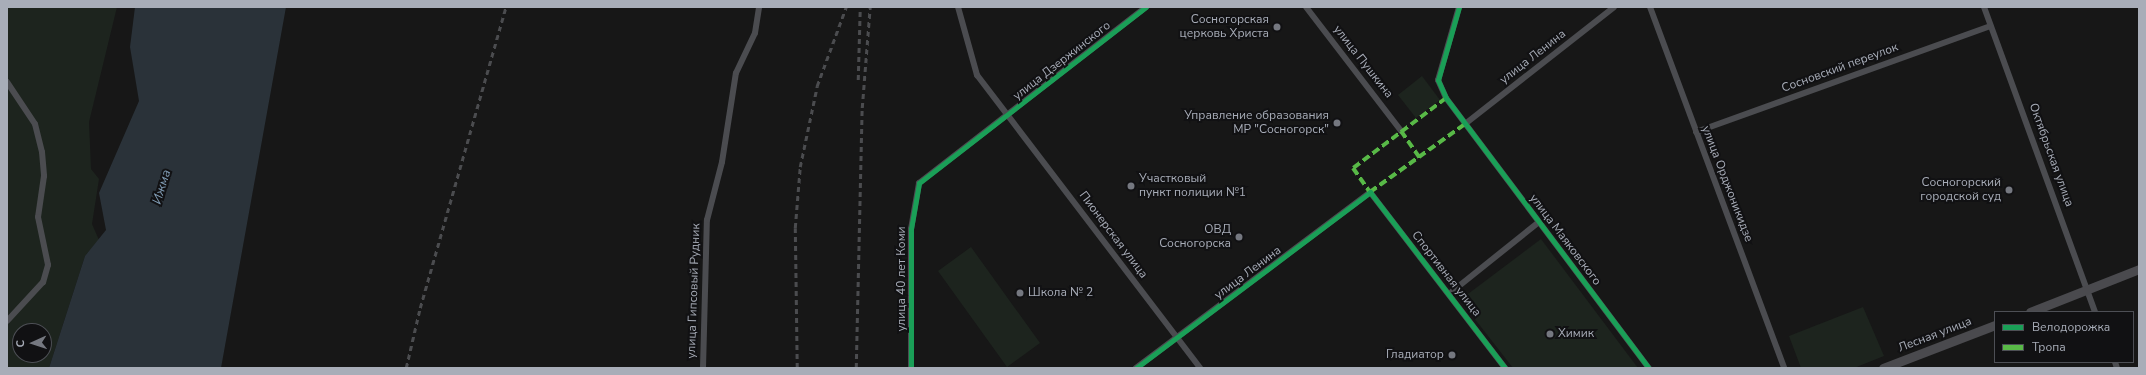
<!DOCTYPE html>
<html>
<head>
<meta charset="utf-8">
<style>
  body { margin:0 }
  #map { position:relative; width:2146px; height:375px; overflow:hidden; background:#171717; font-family:"Nunito Sans",sans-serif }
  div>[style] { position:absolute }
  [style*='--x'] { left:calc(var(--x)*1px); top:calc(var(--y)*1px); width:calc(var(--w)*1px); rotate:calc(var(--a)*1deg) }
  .green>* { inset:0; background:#1d241e }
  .water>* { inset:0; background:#2a3239 }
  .street>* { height:6px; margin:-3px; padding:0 3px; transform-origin:3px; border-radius:3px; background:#4b4c50 }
  .secondary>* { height:9px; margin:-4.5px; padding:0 4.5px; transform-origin:4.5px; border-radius:4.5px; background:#4a4a4e }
  .rail>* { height:2.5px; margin-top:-1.25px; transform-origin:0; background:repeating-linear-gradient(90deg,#4b4c4f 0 5px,transparent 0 9px) }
  .quiet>* { height:4px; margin-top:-2px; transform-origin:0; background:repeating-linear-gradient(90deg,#58b947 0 8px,transparent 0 12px) }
  .cycleway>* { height:5px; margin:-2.5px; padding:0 2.5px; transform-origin:2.5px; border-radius:2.5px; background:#1a9f57 }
  .dots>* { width:11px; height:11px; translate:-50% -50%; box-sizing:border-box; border:2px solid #111113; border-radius:50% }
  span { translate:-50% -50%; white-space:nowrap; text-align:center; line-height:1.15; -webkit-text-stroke:4px #111113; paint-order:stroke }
  .poi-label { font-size:12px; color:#a8adb8 }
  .right { translate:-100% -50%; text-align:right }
  .left { translate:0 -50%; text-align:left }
  .street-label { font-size:12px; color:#a8adb8 }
  .water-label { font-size:13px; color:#7f9bb3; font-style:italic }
  .frame { position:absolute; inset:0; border:8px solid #a8adb8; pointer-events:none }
  .legend { position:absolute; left:1994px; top:311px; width:140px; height:52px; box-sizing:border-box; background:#111113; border:1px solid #4d4f55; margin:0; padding:5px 7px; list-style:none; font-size:12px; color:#a8adb8 }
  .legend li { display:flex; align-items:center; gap:8px; height:20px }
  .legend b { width:20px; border:1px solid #4d4f55 }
  .north { position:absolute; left:12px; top:323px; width:40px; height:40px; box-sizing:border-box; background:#111113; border:1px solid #4d4f55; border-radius:50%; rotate:267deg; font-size:11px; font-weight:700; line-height:16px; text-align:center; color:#a8adb8 }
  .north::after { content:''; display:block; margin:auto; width:14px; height:18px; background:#757880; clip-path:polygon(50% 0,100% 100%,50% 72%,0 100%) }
</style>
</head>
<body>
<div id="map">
  <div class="green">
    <div style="clip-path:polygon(evenodd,7px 7px,117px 7px,89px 122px,91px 169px,99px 179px,92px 224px,99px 240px,85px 256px,49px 368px,7px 368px,7px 7px,20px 331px,44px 331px,44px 355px,20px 355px,20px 331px)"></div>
    <div style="clip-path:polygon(1422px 76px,1440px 100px,1416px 118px,1398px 95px)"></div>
    <div style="clip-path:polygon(1541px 239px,1638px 368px,1513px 368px,1460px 300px)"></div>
    <div style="clip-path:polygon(971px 247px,1040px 343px,1007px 367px,938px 271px)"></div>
    <div style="clip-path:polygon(1863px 307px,1884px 356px,1854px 368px,1801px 368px,1789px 336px)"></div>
  </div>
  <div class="water">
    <div style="clip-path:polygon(135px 7px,286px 7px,221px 368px,49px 368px,85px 256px,106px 230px,99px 193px,139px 101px,130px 47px)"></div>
  </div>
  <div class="street">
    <div style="--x:958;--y:7;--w:71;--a:74.4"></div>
    <div style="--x:977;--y:75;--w:368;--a:52.7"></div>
    <div style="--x:1306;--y:7;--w:156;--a:52.5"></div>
    <div style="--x:1459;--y:7;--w:76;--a:106"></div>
    <div style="--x:1438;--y:80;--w:20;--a:66"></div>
    <div style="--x:1446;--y:98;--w:338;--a:53.1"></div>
    <div style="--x:1650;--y:7;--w:385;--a:69.6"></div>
    <div style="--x:1984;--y:7;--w:325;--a:70"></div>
    <div style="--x:7;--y:82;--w:50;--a:56.3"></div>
    <div style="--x:35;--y:124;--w:29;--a:76"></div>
    <div style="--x:42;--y:152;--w:24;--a:85"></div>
    <div style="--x:44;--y:176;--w:41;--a:98.3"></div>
    <div style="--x:38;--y:217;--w:49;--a:78.2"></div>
    <div style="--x:48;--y:265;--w:18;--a:106"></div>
    <div style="--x:43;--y:282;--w:53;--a:132.7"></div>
    <div style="--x:1465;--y:124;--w:189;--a:-38.1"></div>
    <div style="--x:1696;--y:132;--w:313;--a:-19.8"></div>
    <div style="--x:1449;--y:294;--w:115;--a:-38.7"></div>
    <div style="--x:2115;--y:362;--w:6;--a:72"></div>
    <div style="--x:703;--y:368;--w:148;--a:-88.5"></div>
    <div style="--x:707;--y:220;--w:60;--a:-75.5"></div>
    <div style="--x:722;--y:162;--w:90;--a:-81.1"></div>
    <div style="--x:736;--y:73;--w:44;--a:-64.6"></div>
    <div style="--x:755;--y:33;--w:26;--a:-81"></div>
    <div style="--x:911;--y:368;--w:139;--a:-90"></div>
    <div style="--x:911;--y:229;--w:47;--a:-80.1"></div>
    <div style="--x:919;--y:183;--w:287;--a:-37.8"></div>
    <div style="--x:1136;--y:368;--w:293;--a:-36.9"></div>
    <div style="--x:1370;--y:192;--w:222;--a:52.5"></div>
  </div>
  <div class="secondary">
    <div style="--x:2030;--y:312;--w:117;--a:-21.5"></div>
    <div style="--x:1883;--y:368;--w:120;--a:-21"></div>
  </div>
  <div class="rail">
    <div style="--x:858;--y:80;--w:73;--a:-88.4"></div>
    <div style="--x:406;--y:368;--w:62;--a:-76.9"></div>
    <div style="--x:420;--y:308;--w:313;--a:-74.1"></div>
    <div style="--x:797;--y:368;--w:140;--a:-90.8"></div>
    <div style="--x:795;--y:228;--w:61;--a:-85.3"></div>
    <div style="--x:800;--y:167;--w:83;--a:-78.1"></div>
    <div style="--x:817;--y:86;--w:84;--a:-69.8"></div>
    <div style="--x:856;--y:368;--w:260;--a:-88.7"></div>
    <div style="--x:862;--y:108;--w:101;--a:-85.5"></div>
  </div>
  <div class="quiet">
    <div style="--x:1446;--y:98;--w:116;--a:143"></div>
    <div style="--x:1353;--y:168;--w:29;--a:55"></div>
    <div style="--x:1370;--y:192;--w:117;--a:-35.6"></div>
    <div style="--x:1401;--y:131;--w:33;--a:55"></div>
  </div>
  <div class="cycleway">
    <div style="--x:1459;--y:7;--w:76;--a:106"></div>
    <div style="--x:1438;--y:80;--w:20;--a:66"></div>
    <div style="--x:1446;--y:98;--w:338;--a:53.1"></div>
    <div style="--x:911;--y:368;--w:139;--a:-90"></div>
    <div style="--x:911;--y:229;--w:47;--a:-80.1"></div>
    <div style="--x:919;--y:183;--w:287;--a:-37.8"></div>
    <div style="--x:1136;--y:368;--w:293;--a:-36.9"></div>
    <div style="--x:1370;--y:192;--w:222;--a:52.5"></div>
  </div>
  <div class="dots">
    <div style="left:1277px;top:27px;background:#757880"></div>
    <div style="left:1337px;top:123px;background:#757880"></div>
    <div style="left:1131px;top:186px;background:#757880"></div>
    <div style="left:2009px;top:190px;background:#757880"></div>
    <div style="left:1239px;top:237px;background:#757880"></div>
    <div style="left:1020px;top:293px;background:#757880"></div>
    <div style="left:1550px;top:334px;background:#757880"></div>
    <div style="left:1452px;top:355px;background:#757880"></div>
  </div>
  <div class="poi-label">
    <span class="right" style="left:1269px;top:27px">Сосногорская<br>церковь Христа</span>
    <span class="right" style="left:1329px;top:123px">Управление образования<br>МР "Сосногорск"</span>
    <span class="left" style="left:1139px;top:186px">Участковый<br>пункт полиции №1</span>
    <span class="right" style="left:2001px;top:190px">Сосногорский<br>городской суд</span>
    <span class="right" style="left:1231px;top:237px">ОВД<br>Сосногорска</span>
    <span class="left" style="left:1028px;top:293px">Школа № 2</span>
    <span class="left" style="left:1558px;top:334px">Химик</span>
    <span class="right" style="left:1444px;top:355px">Гладиатор</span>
  </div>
  <div class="street-label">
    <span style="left:1533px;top:57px;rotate:-38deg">улица Ленина</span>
    <span style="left:1062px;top:61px;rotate:-38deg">улица Дзержинского</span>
    <span style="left:1363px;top:62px;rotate:52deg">улица Пушкина</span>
    <span style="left:1840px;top:68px;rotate:-20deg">Сосновский переулок</span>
    <span style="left:2051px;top:155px;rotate:70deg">Октябрьская улица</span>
    <span style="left:1727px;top:184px;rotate:69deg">улица Орджоникидзе</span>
    <span style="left:1113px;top:235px;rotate:53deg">Пионерская улица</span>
    <span style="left:1565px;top:240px;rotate:53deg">улица Маяковского</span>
    <span style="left:1248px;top:273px;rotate:-37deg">улица Ленина</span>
    <span style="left:1446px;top:274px;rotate:52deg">Спортивная улица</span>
    <span style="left:902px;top:279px;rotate:-90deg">улица 40 лет Коми</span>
    <span style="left:694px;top:291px;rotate:-88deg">улица Гипсовый Рудник</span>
    <span style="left:1935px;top:335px;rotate:-21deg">Лесная улица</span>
  </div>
  <div class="water-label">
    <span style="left:162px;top:187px;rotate:-73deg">Ижма</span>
  </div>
  <div class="frame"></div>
  <ul class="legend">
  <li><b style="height:5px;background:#1a9f57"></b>Велодорожка</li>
  <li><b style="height:5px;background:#58b947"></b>Тропа</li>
  </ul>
  <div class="north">С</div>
</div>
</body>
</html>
